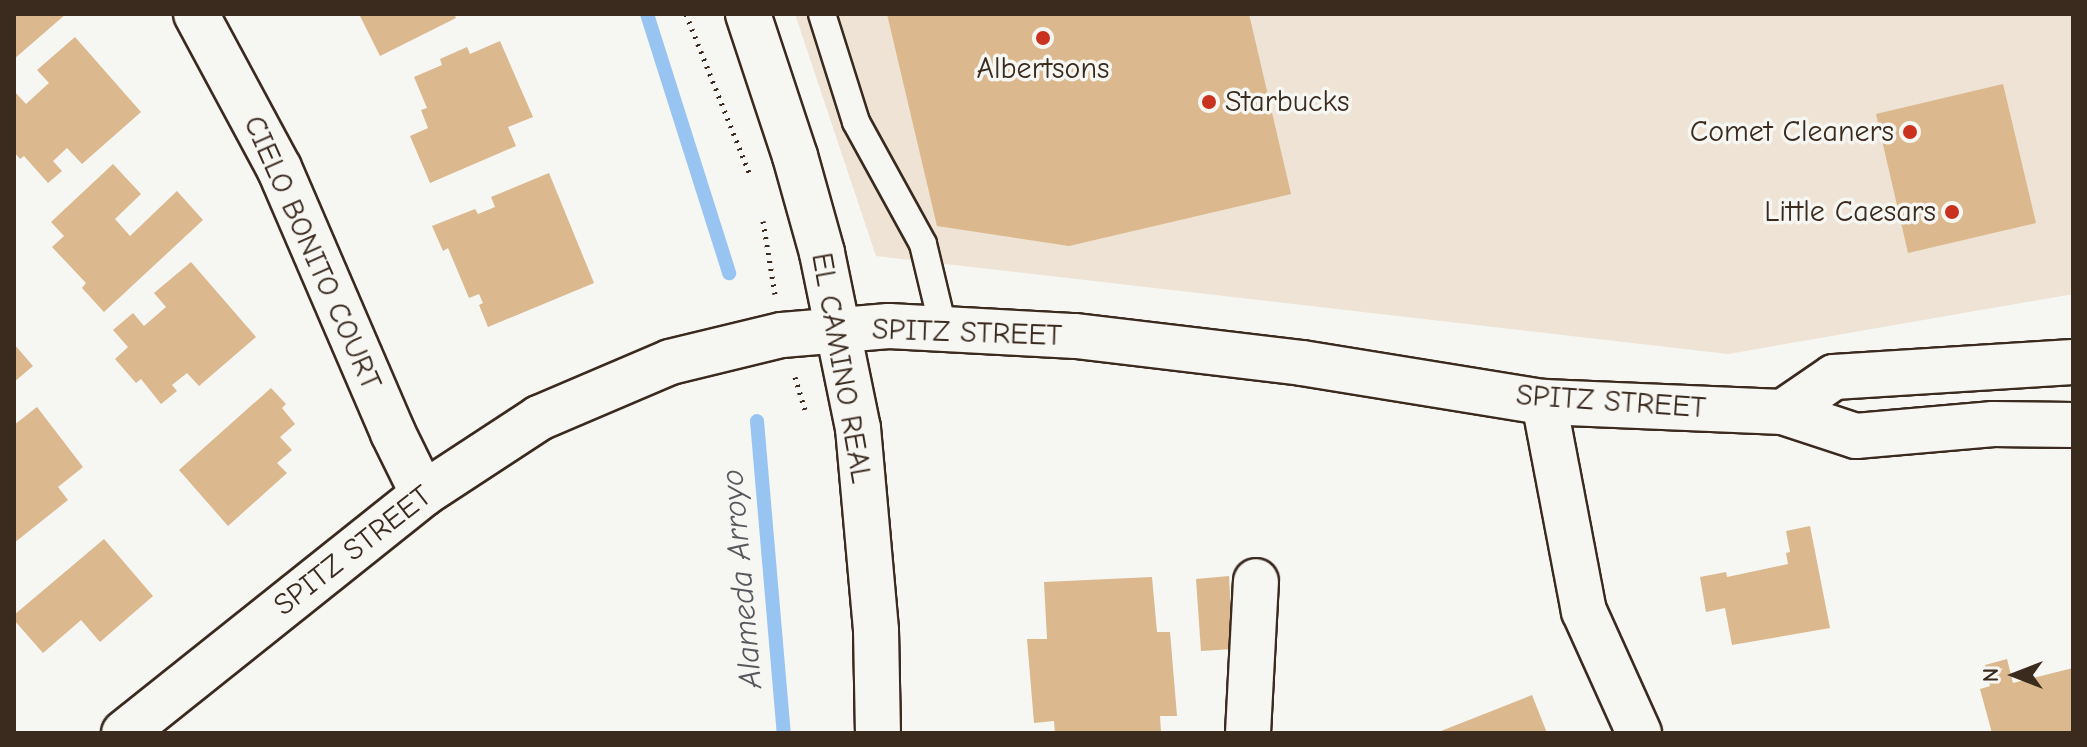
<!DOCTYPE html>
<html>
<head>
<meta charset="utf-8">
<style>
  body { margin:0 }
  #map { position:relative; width:2087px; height:747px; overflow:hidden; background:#f6f6f2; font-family:"Comic Neue",sans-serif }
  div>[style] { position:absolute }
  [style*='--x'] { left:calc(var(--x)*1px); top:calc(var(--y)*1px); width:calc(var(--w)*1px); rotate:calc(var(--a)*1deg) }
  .built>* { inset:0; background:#eee3d4 }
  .stream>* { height:14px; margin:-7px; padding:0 7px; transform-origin:7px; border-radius:7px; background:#98c4f2 }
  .building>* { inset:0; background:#dbb88d }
  .path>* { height:5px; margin-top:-2.5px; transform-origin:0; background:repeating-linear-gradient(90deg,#3b2a1e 0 2px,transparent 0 8px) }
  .roads { filter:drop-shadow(2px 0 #3b2a1e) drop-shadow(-2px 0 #3b2a1e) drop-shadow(0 2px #3b2a1e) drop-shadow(0 -2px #3b2a1e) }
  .service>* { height:26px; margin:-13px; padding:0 13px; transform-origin:13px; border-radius:13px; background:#f6f6f2 }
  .minor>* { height:44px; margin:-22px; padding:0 22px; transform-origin:22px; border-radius:22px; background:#f6f6f2 }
  .tertiary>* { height:44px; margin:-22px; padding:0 22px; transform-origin:22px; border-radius:22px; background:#f6f6f2 }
  .dots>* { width:22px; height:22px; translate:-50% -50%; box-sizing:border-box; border:4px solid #f6f6f2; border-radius:50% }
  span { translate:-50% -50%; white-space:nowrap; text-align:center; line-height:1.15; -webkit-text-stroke:7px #f6f6f2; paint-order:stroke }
  .poi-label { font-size:30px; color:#3b2a1e }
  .left { translate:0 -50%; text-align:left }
  .right { translate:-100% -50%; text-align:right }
  .street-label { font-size:30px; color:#3b2a1e }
  .water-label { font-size:32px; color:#57585e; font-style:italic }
  .frame { position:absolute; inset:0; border:16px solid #3b2a1e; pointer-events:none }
  .north { position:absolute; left:1975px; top:635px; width:80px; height:80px; -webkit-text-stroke:6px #f6f6f2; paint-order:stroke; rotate:270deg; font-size:22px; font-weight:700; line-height:32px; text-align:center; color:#3b2a1e }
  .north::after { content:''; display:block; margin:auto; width:28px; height:36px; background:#3b2a1e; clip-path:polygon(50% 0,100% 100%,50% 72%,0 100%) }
</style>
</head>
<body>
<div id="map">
  <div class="built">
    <div style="clip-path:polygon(795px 14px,2073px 14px,2073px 294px,1728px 354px,876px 256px)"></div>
  </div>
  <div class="stream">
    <div style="--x:647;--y:14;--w:272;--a:72.4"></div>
    <div style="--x:757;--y:421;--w:313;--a:85.1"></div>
  </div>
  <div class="building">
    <div style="clip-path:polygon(14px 14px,66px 14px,14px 59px)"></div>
    <div style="clip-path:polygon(359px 14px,454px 14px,456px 18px,380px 56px)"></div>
    <div style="clip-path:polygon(887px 14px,1249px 14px,1291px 194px,1069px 246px,937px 226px)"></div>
    <div style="clip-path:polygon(75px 37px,141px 112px,82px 164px,67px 148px,53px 161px,62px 171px,48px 183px,24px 156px,20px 159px,14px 152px,14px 91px,26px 104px,49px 83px,37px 70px)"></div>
    <div style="clip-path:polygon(500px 41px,533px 117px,508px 127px,516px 146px,430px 183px,410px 136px,428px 128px,421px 110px,427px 108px,414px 77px,442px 65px,440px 59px,467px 47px,470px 54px)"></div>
    <div style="clip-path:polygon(2003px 84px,2036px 223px,1908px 253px,1876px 114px)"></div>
    <div style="clip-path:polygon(113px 164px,141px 194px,115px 219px,130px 236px,177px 191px,203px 220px,104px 312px,82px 288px,86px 283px,52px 247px,64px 236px,51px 222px)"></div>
    <div style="clip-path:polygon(549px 173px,594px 283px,488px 327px,479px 305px,483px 303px,479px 294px,469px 298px,448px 248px,443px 251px,432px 226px,475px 209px,478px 214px,495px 207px,491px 197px)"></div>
    <div style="clip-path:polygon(191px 262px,256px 337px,199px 386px,187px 373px,172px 385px,177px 391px,161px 404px,141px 379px,136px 383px,115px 359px,128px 347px,113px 330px,133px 313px,144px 326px,166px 307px,154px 293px)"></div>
    <div style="clip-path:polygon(14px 344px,33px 366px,14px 382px)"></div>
    <div style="clip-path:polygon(271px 388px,286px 404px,282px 408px,295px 424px,280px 437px,292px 450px,277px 463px,287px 473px,228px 526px,179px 470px)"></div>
    <div style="clip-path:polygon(37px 407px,83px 467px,58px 487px,68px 500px,14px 543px,14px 425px)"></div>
    <div style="clip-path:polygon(1810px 526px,1830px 628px,1732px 645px,1725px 608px,1706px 612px,1700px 577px,1726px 572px,1727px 577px,1788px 564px,1786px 553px,1790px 552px,1786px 531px)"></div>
    <div style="clip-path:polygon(104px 539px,153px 596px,100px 642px,81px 620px,43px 653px,14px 620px,14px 615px)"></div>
    <div style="clip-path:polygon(1229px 576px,1233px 649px,1201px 651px,1196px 579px)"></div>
    <div style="clip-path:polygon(1152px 577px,1157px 632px,1170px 632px,1177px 716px,1160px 716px,1161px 733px,1055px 733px,1054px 721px,1034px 723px,1027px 639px,1047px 639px,1044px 582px)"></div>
    <div style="clip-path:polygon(2007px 659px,2013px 683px,2073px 668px,2073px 733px,1992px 733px,1980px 689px,1990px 686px,1985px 665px)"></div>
    <div style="clip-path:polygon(1532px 695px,1547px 733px,1436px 733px)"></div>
  </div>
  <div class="path">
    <div style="--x:686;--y:14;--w:175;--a:68.3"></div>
    <div style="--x:763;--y:221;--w:74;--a:80.7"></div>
    <div style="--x:795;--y:377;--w:34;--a:73"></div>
  </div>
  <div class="roads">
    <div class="service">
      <div style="--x:822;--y:14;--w:113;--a:72.5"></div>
      <div style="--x:856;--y:122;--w:139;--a:61.2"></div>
      <div style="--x:923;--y:244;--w:85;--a:76.5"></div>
    </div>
    <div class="minor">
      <div style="--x:196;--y:14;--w:175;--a:61.7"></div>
      <div style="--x:279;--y:168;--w:288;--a:66.7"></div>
      <div style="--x:393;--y:433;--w:68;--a:63.8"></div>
      <div style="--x:1544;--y:402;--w:213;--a:79.2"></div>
      <div style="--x:1584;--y:611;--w:134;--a:65.7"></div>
      <div style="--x:1248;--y:733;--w:152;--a:-87"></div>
    </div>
    <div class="tertiary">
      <div style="--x:748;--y:14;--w:150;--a:71.7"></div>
      <div style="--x:795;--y:156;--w:101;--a:74.4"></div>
      <div style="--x:822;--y:253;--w:179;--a:78.4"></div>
      <div style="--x:858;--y:428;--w:203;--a:84.9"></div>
      <div style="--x:876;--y:630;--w:103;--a:88.9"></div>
      <div style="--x:1783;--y:412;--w:62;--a:-34.5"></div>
      <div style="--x:1834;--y:377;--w:239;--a:-3.6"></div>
      <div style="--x:124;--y:733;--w:383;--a:-38.6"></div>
      <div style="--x:423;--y:494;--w:139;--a:-33.2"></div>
      <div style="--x:539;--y:418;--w:142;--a:-23.1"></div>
      <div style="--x:670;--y:362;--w:115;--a:-13.6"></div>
      <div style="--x:782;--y:335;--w:107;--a:-4.8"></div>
      <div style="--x:889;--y:326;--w:187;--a:3.1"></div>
      <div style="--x:1076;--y:336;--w:228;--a:6.8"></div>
      <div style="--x:1302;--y:363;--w:245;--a:9.2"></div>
      <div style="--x:1544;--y:402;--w:239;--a:2.4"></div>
      <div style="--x:1783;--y:412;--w:77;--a:18.2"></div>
      <div style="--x:1856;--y:436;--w:138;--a:-5"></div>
      <div style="--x:1993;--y:424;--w:80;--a:0.7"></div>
    </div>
  </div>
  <div class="dots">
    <div style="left:1043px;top:38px;background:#c8321e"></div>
    <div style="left:1209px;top:102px;background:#c8321e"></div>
    <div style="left:1910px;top:132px;background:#c8321e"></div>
    <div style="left:1952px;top:212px;background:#c8321e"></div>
  </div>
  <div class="poi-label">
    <span style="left:1043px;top:69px">Albertsons</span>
    <span class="left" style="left:1225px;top:102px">Starbucks</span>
    <span class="right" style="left:1894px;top:132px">Comet Cleaners</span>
    <span class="right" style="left:1936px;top:212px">Little Caesars</span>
  </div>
  <div class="street-label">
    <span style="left:312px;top:253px;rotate:66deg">CIELO BONITO COURT</span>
    <span style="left:967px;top:333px;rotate:2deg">SPITZ STREET</span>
    <span style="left:841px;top:368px;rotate:80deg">EL CAMINO REAL</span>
    <span style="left:1611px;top:402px;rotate:4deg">SPITZ STREET</span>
    <span style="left:353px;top:551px;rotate:-38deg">SPITZ STREET</span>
  </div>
  <div class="water-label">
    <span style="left:742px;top:579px;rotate:-95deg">Alameda Arroyo</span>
  </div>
  <div class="frame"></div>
  <div class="north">N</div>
</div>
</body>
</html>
